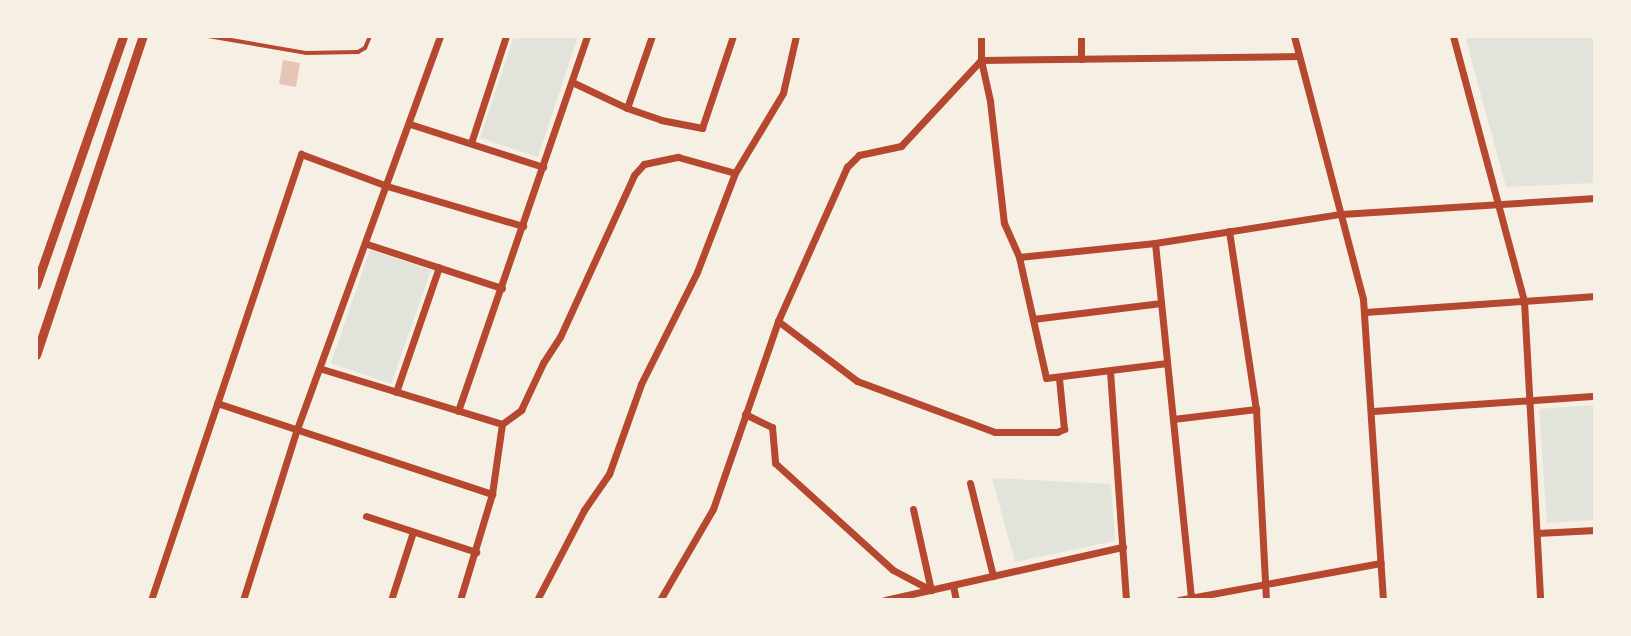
<!DOCTYPE html>
<html>
<head>
<meta charset="utf-8">
<style>
  body { margin:0 }
  #map { position:relative; width:1631px; height:636px; overflow:hidden; background:#f6efe4; font-family:Montserrat,sans-serif }
  div>[style] { position:absolute }
  [style*='--x'] { left:calc(var(--x)*1px); top:calc(var(--y)*1px); width:calc(var(--w)*1px); rotate:calc(var(--a)*1deg) }
  .green>* { inset:0; background:#e2e4dc }
  .building>* { inset:0; background:#e6c5b7 }
  .service>* { height:4px; margin:-2px; padding:0 2px; transform-origin:2px; border-radius:2px; background:#b5482f }
  .minor>* { height:7px; margin:-3.5px; padding:0 3.5px; transform-origin:3.5px; border-radius:3.5px; background:#b5482f }
  .tertiary>* { height:9px; margin:-4.5px; padding:0 4.5px; transform-origin:4.5px; border-radius:4.5px; background:#b5482f }
  span { translate:-50% -50%; white-space:nowrap; text-align:center; line-height:1.15; -webkit-text-stroke:8px #f6efe4; paint-order:stroke }
  .frame { position:absolute; inset:0; border:38px solid #f6efe4; pointer-events:none }
</style>
</head>
<body>
<div id="map">
  <div class="green">
    <div style="clip-path:polygon(514px 36px,578px 36px,538px 157px,480px 138px)"></div>
    <div style="clip-path:polygon(1465px 36px,1595px 36px,1595px 183px,1506px 187px)"></div>
    <div style="clip-path:polygon(370px 250px,431px 270px,391px 384px,331px 363px)"></div>
    <div style="clip-path:polygon(1595px 405px,1595px 520px,1547px 523px,1539px 409px)"></div>
    <div style="clip-path:polygon(992px 478px,1111px 484px,1115px 541px,1015px 562px)"></div>
  </div>
  <div class="building">
    <div style="clip-path:polygon(283px 60px,300px 63px,296px 87px,279px 84px)"></div>
  </div>
  <div class="service">
    <div style="--x:208;--y:36;--w:99;--a:9.8"></div>
    <div style="--x:306;--y:53;--w:52;--a:-1.1"></div>
    <div style="--x:358;--y:52;--w:8;--a:-30"></div>
    <div style="--x:365;--y:48;--w:13;--a:-67"></div>
  </div>
  <div class="minor">
    <div style="--x:981;--y:36;--w:24;--a:90"></div>
    <div style="--x:981;--y:60;--w:318;--a:-0.7"></div>
    <div style="--x:1081;--y:36;--w:23;--a:90"></div>
    <div style="--x:1294;--y:36;--w:272;--a:75.3"></div>
    <div style="--x:1363;--y:299;--w:302;--a:86.2"></div>
    <div style="--x:1453;--y:36;--w:274;--a:75"></div>
    <div style="--x:1524;--y:301;--w:299;--a:86.9"></div>
    <div style="--x:572;--y:82;--w:61;--a:25.3"></div>
    <div style="--x:627;--y:108;--w:36;--a:19"></div>
    <div style="--x:661;--y:120;--w:42;--a:11"></div>
    <div style="--x:702;--y:128;--w:97;--a:-71.4"></div>
    <div style="--x:627;--y:108;--w:76;--a:-70.9"></div>
    <div style="--x:410;--y:124;--w:140;--a:17.9"></div>
    <div style="--x:471;--y:143;--w:113;--a:-71.9"></div>
    <div style="--x:1229;--y:231;--w:180;--a:81.4"></div>
    <div style="--x:1256;--y:409;--w:191;--a:87"></div>
    <div style="--x:1155;--y:243;--w:356;--a:84.2"></div>
    <div style="--x:367;--y:244;--w:142;--a:18.1"></div>
    <div style="--x:1019;--y:257;--w:137;--a:-5.9"></div>
    <div style="--x:1155;--y:243;--w:188;--a:-8.9"></div>
    <div style="--x:1341;--y:214;--w:255;--a:-3.6"></div>
    <div style="--x:1365;--y:312;--w:231;--a:-4"></div>
    <div style="--x:1033;--y:319;--w:129;--a:-7.1"></div>
    <div style="--x:778;--y:321;--w:99;--a:37.2"></div>
    <div style="--x:857;--y:381;--w:147;--a:20.3"></div>
    <div style="--x:995;--y:432;--w:62;--a:0"></div>
    <div style="--x:1057;--y:432;--w:8;--a:-23"></div>
    <div style="--x:1064;--y:429;--w:51;--a:-95.6"></div>
    <div style="--x:322;--y:369;--w:188;--a:17"></div>
    <div style="--x:502;--y:424;--w:24;--a:-36"></div>
    <div style="--x:521;--y:410;--w:52;--a:-64.9"></div>
    <div style="--x:543;--y:363;--w:31;--a:-57"></div>
    <div style="--x:560;--y:337;--w:178;--a:-65.4"></div>
    <div style="--x:634;--y:175;--w:15;--a:-48"></div>
    <div style="--x:644;--y:164;--w:35;--a:-12"></div>
    <div style="--x:678;--y:157;--w:59;--a:15.7"></div>
    <div style="--x:1110;--y:371;--w:230;--a:86"></div>
    <div style="--x:396;--y:392;--w:132;--a:-71"></div>
    <div style="--x:217;--y:403;--w:290;--a:18.3"></div>
    <div style="--x:458;--y:411;--w:397;--a:-71"></div>
    <div style="--x:1373;--y:411;--w:223;--a:-3.9"></div>
    <div style="--x:745;--y:414;--w:30;--a:26"></div>
    <div style="--x:772;--y:427;--w:36;--a:85"></div>
    <div style="--x:775;--y:463;--w:159;--a:42.2"></div>
    <div style="--x:893;--y:570;--w:43;--a:27.8"></div>
    <div style="--x:1173;--y:419;--w:84;--a:-6.9"></div>
    <div style="--x:970;--y:483;--w:96;--a:76.1"></div>
    <div style="--x:913;--y:509;--w:83;--a:77.5"></div>
    <div style="--x:366;--y:516;--w:116;--a:18.1"></div>
    <div style="--x:1537;--y:533;--w:58;--a:-3"></div>
    <div style="--x:953;--y:585;--w:15;--a:79"></div>
    <div style="--x:151;--y:600;--w:471;--a:-71.4"></div>
    <div style="--x:301;--y:154;--w:92;--a:20.4"></div>
    <div style="--x:387;--y:186;--w:142;--a:16.4"></div>
    <div style="--x:243;--y:600;--w:179;--a:-72.5"></div>
    <div style="--x:297;--y:429;--w:418;--a:-70"></div>
    <div style="--x:391;--y:600;--w:71;--a:-72.1"></div>
    <div style="--x:460;--y:600;--w:111;--a:-73.2"></div>
    <div style="--x:492;--y:494;--w:71;--a:-81.9"></div>
    <div style="--x:537;--y:600;--w:102;--a:-62.4"></div>
    <div style="--x:584;--y:510;--w:44;--a:-55.2"></div>
    <div style="--x:609;--y:474;--w:96;--a:-70.4"></div>
    <div style="--x:641;--y:384;--w:125;--a:-63.4"></div>
    <div style="--x:697;--y:272;--w:106;--a:-69"></div>
    <div style="--x:735;--y:173;--w:93;--a:-59"></div>
    <div style="--x:783;--y:93;--w:58;--a:-77.2"></div>
    <div style="--x:660;--y:600;--w:105;--a:-59.8"></div>
    <div style="--x:713;--y:509;--w:199;--a:-70.9"></div>
    <div style="--x:778;--y:321;--w:169;--a:-65.9"></div>
    <div style="--x:847;--y:167;--w:17;--a:-45"></div>
    <div style="--x:859;--y:155;--w:43;--a:-12.1"></div>
    <div style="--x:901;--y:146;--w:117;--a:-47.1"></div>
    <div style="--x:981;--y:60;--w:42;--a:77.6"></div>
    <div style="--x:990;--y:101;--w:123;--a:83.5"></div>
    <div style="--x:1004;--y:223;--w:37;--a:66"></div>
    <div style="--x:1019;--y:257;--w:124;--a:77.4"></div>
    <div style="--x:1046;--y:378;--w:122;--a:-7.1"></div>
    <div style="--x:885;--y:600;--w:244;--a:-12.6"></div>
    <div style="--x:1179;--y:600;--w:205;--a:-10.4"></div>
  </div>
  <div class="tertiary">
    <div style="--x:36;--y:285;--w:264;--a:-70.7"></div>
    <div style="--x:36;--y:355;--w:336;--a:-71.5"></div>
  </div>
  <div class="frame"></div>
</div>
</body>
</html>
